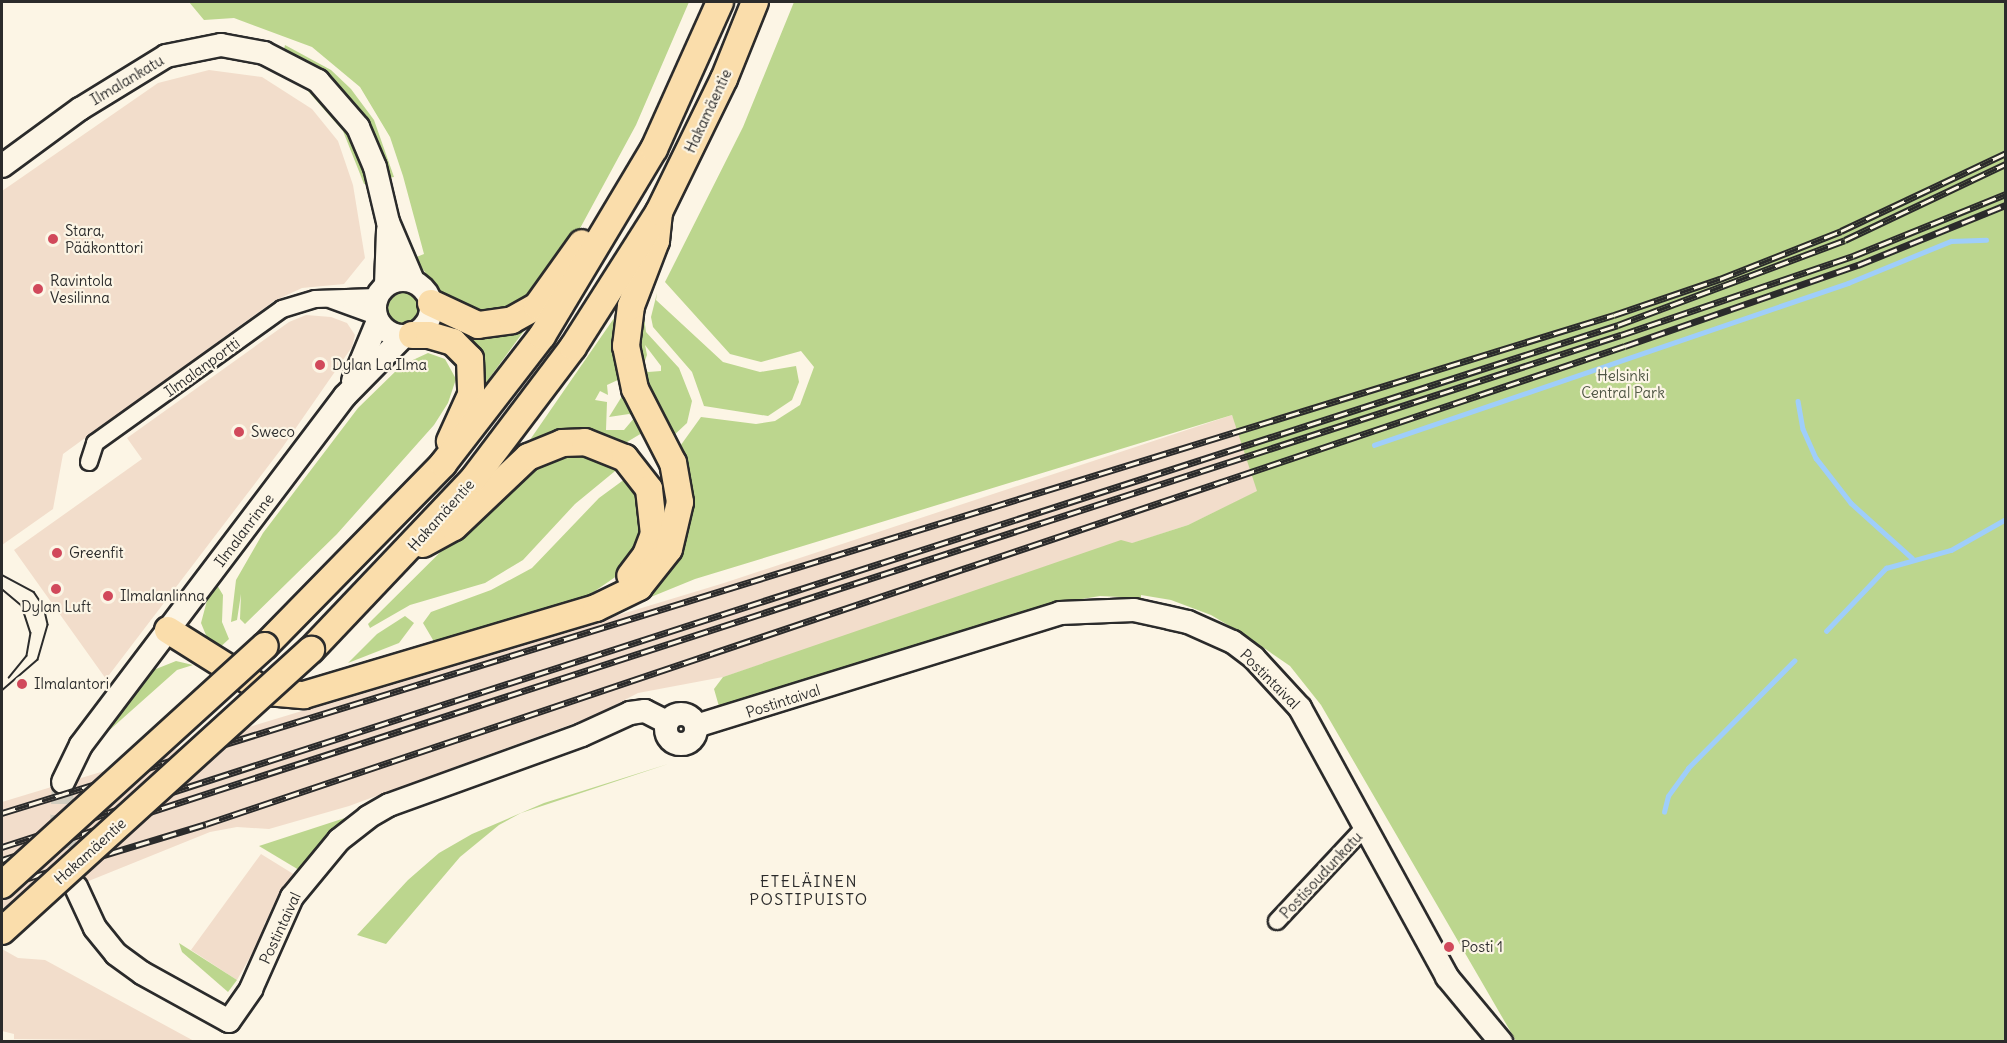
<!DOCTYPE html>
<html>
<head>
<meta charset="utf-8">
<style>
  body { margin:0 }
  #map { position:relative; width:2007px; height:1043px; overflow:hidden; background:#fcf5e5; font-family:Delius,sans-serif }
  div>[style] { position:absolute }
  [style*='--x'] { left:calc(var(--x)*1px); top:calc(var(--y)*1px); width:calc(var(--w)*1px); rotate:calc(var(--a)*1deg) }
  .built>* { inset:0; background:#f2ddcb }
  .green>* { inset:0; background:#bcd68e }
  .round { border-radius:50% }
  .stream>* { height:4.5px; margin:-2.25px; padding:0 2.25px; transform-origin:2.25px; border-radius:2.25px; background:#9fcefa }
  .secondary-tunnel>* { height:22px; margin-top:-11px; transform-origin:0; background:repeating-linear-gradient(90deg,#d2cdc0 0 22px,transparent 0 33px) }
  .roads { filter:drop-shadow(2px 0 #2b2b2b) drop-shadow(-2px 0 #2b2b2b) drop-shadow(0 2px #2b2b2b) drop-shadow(0 -2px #2b2b2b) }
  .street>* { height:16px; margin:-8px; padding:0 8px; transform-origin:8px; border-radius:8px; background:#fcf5e5 }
  .secondary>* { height:22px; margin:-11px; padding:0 11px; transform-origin:11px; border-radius:11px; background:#fcf5e5 }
  .secondary>.ring { margin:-11px; padding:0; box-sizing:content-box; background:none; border:22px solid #fcf5e5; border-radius:50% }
  .primary>* { height:26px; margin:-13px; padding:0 13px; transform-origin:13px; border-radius:13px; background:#faddab }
  .tram>* { height:1.5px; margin:-0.75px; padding:0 0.75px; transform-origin:0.75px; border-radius:0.75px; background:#2b2b2b }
  .rail>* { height:7px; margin-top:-3.5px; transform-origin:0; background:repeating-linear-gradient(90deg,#fcf5e5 0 14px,#2b2b2b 0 28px); box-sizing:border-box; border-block:2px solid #2b2b2b }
  .bridges { filter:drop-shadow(2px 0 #2b2b2b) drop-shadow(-2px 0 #2b2b2b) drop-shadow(0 2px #2b2b2b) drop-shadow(0 -2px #2b2b2b) }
  .primary-bridge>* { height:26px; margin:-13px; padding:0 13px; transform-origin:13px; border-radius:13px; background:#faddab }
  .dots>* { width:16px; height:16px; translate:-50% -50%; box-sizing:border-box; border:3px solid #fcf5e5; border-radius:50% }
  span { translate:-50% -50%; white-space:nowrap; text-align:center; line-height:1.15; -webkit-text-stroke:4.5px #fcf5e5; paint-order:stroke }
  .street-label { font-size:15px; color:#2b2b2b }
  .poi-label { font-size:15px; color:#2b2b2b }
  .left { translate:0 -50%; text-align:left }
  .park-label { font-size:15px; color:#4f5644 }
  .neighbourhood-label { font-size:16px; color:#2b2b2b; letter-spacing:1.5px }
  .frame { position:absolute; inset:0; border:3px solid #2b2b2b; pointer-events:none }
</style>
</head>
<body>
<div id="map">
  <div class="built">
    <div style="clip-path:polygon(209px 70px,262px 77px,312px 109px,338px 141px,353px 185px,365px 258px,344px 284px,302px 288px,274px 301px,63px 454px,53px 509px,2px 545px,2px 191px,158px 83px)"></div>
    <div style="clip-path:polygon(306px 315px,331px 317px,347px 323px,355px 335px,352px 347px,282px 448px,106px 679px,14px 550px,142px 459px,127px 438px,289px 322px)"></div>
    <div style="clip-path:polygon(1232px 415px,1263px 489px,1188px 525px,723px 677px,638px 693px,594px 716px,349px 806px,269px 829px,237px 827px,210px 832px,2px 916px,2px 802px,724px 583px)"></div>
    <div style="clip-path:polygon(261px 854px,295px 875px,264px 924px,267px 927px,237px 980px,191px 950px)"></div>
    <div style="clip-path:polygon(2px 949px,18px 958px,45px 960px,194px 1041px,14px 1039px,14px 1034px,2px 1031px)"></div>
  </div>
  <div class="green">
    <div style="clip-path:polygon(189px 2px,689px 2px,636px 125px,571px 245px,533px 300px,488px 317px,449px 303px,414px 258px,424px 254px,403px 176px,390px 137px,360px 87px,312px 47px,234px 18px,204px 20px)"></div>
    <div style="clip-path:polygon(794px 2px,2005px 2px,2005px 1041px,1516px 1041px,1321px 705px,1290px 666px,1248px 637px,1211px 615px,1171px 600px,1141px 595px,1141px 598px,1100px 596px,1046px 605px,720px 710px,714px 689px,723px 677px,1121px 540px,1132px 543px,1188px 525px,1257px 491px,1232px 415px,695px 579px,619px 610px,650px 591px,678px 449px,701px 417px,756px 424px,775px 421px,800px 405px,814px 367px,801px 351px,761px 362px,730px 354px,665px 282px,743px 127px)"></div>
    <div style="clip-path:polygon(285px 45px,331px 70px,351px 89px,374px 120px,394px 177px,387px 178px,368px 123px,357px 105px,327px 75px,284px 49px)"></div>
    <div style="clip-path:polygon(310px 85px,349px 126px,371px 183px,364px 184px,343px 131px,307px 90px)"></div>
    <div class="round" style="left:388px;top:293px;width:32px;height:32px"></div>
    <div style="clip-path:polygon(657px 293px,656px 300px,723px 362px,760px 372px,796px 366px,799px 382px,792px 400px,768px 416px,704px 406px,692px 372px,653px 327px,651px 317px)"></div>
    <div style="clip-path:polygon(evenodd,621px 308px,647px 430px,622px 445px,525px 447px,621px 308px,620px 379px,624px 393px,609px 417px,629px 414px,635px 417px,624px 430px,606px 430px,607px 402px,595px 400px,600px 391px,608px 395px,607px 385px,620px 379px)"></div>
    <div style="clip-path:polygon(evenodd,643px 310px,646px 332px,679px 368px,692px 401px,687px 423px,672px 437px,647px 392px,635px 331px,643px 310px,645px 345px,661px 366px,661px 371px,648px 372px,643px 366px,647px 355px,645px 345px)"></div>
    <div style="clip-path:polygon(441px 319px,529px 324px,485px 384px,439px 327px)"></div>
    <div style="clip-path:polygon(428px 353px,445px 359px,456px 379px,448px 403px,434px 425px,337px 534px,245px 624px,240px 619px,241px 594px,237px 620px,231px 622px,236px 580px,263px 533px,358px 408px,402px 365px)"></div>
    <div style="clip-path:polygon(574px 450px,620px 467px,575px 504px,523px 560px,485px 583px,410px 605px,370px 628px,368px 624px,522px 471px)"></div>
    <div style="clip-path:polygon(629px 476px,645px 503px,645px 534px,624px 571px,579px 602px,436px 645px,423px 623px,431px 612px,491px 590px,532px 568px,599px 498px)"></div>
    <div style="clip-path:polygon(217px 585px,223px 595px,222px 622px,229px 639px,218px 649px,208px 640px,201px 623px,209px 593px)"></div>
    <div style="clip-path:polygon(405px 616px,414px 623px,399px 643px,348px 663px,377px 634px)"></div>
    <div style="clip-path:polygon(176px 661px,193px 665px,177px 670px,104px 735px,100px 733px,151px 671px)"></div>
    <div style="clip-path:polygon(668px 764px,521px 813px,499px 825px,460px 857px,386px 944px,357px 935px,408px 880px,439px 853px,472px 834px,544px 803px)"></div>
    <div style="clip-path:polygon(354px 815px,299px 870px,259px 846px)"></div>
    <div style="clip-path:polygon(179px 943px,237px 980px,228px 992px,182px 952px)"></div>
  </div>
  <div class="stream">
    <div style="--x:1798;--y:401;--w:28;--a:80"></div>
    <div style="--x:1803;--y:429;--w:32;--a:66"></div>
    <div style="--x:1816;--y:458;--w:57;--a:52.1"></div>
    <div style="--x:1851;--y:503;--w:82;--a:42"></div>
    <div style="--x:1374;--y:445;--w:501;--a:-18.87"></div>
    <div style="--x:1848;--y:283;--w:111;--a:-22.2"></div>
    <div style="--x:1951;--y:241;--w:35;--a:-2"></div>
    <div style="--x:1826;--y:631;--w:87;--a:-46.4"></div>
    <div style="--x:1886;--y:568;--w:67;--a:-15.5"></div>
    <div style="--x:1951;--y:550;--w:63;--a:-29.4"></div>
    <div style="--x:1664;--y:812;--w:16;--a:-76"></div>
    <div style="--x:1668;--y:796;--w:34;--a:-54"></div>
    <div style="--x:1688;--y:768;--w:151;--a:-45.3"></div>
  </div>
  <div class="secondary-tunnel">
    <div style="--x:63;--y:782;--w:45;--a:92.5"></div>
    <div style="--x:61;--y:827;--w:57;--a:75.7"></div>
  </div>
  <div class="roads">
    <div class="street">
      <div style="--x:332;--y:300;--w:47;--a:20"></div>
      <div style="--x:89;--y:462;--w:20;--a:-72"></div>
      <div style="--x:95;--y:443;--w:230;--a:-35.6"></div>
      <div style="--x:282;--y:309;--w:34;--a:-17"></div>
      <div style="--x:315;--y:299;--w:62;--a:-1.8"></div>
      <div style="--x:1277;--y:921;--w:127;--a:-46.9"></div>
    </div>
    <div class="secondary">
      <div style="--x:2;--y:166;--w:97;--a:-36.2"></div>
      <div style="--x:80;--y:109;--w:101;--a:-31.6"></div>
      <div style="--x:166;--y:56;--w:56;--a:-11.3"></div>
      <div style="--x:221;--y:45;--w:44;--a:10.5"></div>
      <div style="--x:264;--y:53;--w:61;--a:27.4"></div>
      <div style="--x:318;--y:81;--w:61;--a:49"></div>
      <div style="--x:358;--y:127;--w:43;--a:67"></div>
      <div style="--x:375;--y:167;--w:57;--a:76.7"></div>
      <div style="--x:388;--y:222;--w:64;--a:67"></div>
      <div class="ring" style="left:375px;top:280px;width:34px;height:34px"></div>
      <div style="--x:386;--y:285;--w:55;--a:-87.9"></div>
      <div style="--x:353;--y:381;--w:65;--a:-67.4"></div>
      <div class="ring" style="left:666px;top:714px;width:8px;height:8px"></div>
      <div style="--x:696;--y:726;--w:381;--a:-17.2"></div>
      <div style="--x:1060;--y:613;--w:74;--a:-2.3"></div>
      <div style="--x:1134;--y:610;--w:55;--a:12.5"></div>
      <div style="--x:1188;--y:622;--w:49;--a:24"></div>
      <div style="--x:1233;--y:642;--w:26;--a:37"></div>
      <div style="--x:1254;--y:658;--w:68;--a:47.4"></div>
      <div style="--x:1300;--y:708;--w:307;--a:61.3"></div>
      <div style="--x:1447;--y:977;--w:85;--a:50.3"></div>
      <div style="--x:63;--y:782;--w:41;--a:-64.1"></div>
      <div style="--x:81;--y:745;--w:438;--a:-52.9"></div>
      <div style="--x:345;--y:396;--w:83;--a:-45.5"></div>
      <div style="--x:76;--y:887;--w:45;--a:65.1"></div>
      <div style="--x:95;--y:928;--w:33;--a:51"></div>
      <div style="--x:116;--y:954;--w:32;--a:36"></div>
      <div style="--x:142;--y:973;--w:99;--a:28.9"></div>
      <div style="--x:229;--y:1021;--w:39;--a:-55"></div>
      <div style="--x:251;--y:989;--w:101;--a:-66"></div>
      <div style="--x:292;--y:897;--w:74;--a:-50.5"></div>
      <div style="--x:339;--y:840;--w:37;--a:-38"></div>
      <div style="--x:368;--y:817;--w:24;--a:-30"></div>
      <div style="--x:389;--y:805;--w:205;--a:-19.9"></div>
      <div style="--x:582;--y:735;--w:53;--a:-24.6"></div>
      <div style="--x:630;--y:713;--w:15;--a:-8"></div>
      <div style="--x:645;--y:711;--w:25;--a:27"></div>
    </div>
    <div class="primary">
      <div style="--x:431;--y:303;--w:52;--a:25.1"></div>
      <div style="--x:478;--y:325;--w:34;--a:-8"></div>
      <div style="--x:512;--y:320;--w:29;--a:-29"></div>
      <div style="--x:537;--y:306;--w:77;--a:-54.5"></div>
      <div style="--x:412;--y:335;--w:17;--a:0"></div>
      <div style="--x:429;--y:335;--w:25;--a:16"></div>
      <div style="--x:453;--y:342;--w:24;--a:45"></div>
      <div style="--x:470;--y:359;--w:36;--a:88"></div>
      <div style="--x:471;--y:395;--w:51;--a:114.5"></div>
      <div style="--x:423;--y:544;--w:35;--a:-29"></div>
      <div style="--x:454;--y:527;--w:102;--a:-43.4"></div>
      <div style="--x:528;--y:457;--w:37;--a:-22"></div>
      <div style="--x:562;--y:443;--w:23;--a:-2"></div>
      <div style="--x:585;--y:442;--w:43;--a:21.8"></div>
      <div style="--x:625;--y:458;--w:39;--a:52"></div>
      <div style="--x:649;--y:489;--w:45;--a:83.7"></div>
      <div style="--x:654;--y:534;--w:22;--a:111"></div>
      <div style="--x:646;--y:555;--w:26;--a:127"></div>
      <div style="--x:168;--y:630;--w:117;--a:32.1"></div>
      <div style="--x:267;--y:692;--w:37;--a:5"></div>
      <div style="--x:304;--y:695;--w:305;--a:-16.6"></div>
      <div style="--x:596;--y:608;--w:48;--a:-26"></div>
      <div style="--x:639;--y:587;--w:48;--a:-51.7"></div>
      <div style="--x:669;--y:549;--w:48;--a:-76.8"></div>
      <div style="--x:680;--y:502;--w:40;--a:-100"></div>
      <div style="--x:673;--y:463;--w:83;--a:-117.2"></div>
      <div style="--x:635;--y:389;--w:44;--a:-101.8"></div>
      <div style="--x:626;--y:346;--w:40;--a:-82.9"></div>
      <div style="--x:631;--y:306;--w:70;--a:-69"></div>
      <div style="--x:656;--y:241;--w:29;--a:-84"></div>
      <div style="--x:265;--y:646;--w:255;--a:-45.6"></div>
      <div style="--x:443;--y:464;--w:162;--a:-52.3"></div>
      <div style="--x:542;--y:336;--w:218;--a:-59.1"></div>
      <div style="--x:654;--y:149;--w:161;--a:-65.8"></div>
      <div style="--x:311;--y:650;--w:237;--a:-46.5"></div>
      <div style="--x:474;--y:478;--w:164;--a:-52.9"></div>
      <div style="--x:573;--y:347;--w:160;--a:-57.5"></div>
      <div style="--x:659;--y:212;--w:148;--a:-64"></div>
      <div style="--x:724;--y:79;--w:83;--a:-68.1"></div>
    </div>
  </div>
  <div class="tram">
    <div style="--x:2;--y:575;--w:36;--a:28"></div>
    <div style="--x:34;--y:592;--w:18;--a:56"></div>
    <div style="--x:44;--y:607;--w:18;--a:77"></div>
    <div style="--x:48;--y:625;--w:36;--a:106"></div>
    <div style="--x:38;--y:660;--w:48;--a:139.3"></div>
    <div style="--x:2;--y:589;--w:26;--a:40"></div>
    <div style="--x:22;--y:606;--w:28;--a:72"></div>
    <div style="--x:31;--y:633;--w:23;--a:100"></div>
    <div style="--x:27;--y:656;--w:28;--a:129"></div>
  </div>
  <div class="rail">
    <div style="--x:2;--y:813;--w:1687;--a:-17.17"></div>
    <div style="--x:1614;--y:315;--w:112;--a:-18.8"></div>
    <div style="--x:1720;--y:279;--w:130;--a:-21.6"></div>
    <div style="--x:1841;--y:231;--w:183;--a:-25.3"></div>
    <div style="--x:2;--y:847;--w:1698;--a:-17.9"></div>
    <div style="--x:1618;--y:325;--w:242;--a:-20.5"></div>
    <div style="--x:1845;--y:240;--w:178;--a:-25.3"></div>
    <div style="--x:2;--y:860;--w:1702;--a:-17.97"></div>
    <div style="--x:1621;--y:335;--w:245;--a:-18.8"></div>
    <div style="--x:1853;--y:256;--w:165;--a:-22.1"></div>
    <div style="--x:2;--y:886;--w:213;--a:-16.9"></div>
    <div style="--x:206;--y:824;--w:1497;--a:-18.62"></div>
    <div style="--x:1625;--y:346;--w:247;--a:-19.2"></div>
    <div style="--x:1858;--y:265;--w:160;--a:-22.1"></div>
  </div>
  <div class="bridges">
    <div class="primary-bridge">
      <div style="--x:2;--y:885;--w:355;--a:-42.3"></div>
      <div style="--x:2;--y:931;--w:418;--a:-42.3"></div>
    </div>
  </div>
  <div class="dots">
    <div style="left:53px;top:239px;background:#d1495b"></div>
    <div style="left:38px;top:289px;background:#d1495b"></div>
    <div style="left:320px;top:365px;background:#d1495b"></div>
    <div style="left:239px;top:432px;background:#d1495b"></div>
    <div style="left:57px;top:553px;background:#d1495b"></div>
    <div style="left:56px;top:589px;background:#d1495b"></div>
    <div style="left:108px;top:596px;background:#d1495b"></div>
    <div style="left:22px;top:684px;background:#d1495b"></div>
    <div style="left:1449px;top:947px;background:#d1495b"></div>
  </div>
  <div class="street-label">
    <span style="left:127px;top:80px;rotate:-31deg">Ilmalankatu</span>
    <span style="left:708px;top:111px;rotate:-65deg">Hakamäentie</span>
    <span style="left:202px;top:367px;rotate:-36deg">Ilmalanportti</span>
    <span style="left:441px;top:515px;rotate:-48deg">Hakamäentie</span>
    <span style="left:244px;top:530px;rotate:-53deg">Ilmalanrinne</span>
    <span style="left:1270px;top:679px;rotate:45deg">Postintaival</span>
    <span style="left:783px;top:701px;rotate:-18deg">Postintaival</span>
    <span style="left:90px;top:851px;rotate:-42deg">Hakamäentie</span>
    <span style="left:1321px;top:875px;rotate:-47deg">Postisoudunkatu</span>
    <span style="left:280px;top:928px;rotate:-65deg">Postintaival</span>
  </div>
  <div class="poi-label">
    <span class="left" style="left:65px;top:239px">Stara,<br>Pääkonttori</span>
    <span class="left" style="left:50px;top:289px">Ravintola<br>Vesilinna</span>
    <span class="left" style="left:332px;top:365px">Dylan La Ilma</span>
    <span class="left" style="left:251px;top:432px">Sweco</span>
    <span class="left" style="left:69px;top:553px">Greenfit</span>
    <span class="left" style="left:120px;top:596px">Ilmalanlinna</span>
    <span style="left:56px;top:607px">Dylan Luft</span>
    <span class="left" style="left:34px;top:684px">Ilmalantori</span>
    <span class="left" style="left:1461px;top:947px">Posti 1</span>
  </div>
  <div class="park-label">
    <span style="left:1623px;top:384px">Helsinki<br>Central Park</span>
  </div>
  <div class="neighbourhood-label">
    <span style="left:809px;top:890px">ETELÄINEN<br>POSTIPUISTO</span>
  </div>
  <div class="frame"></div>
</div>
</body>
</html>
